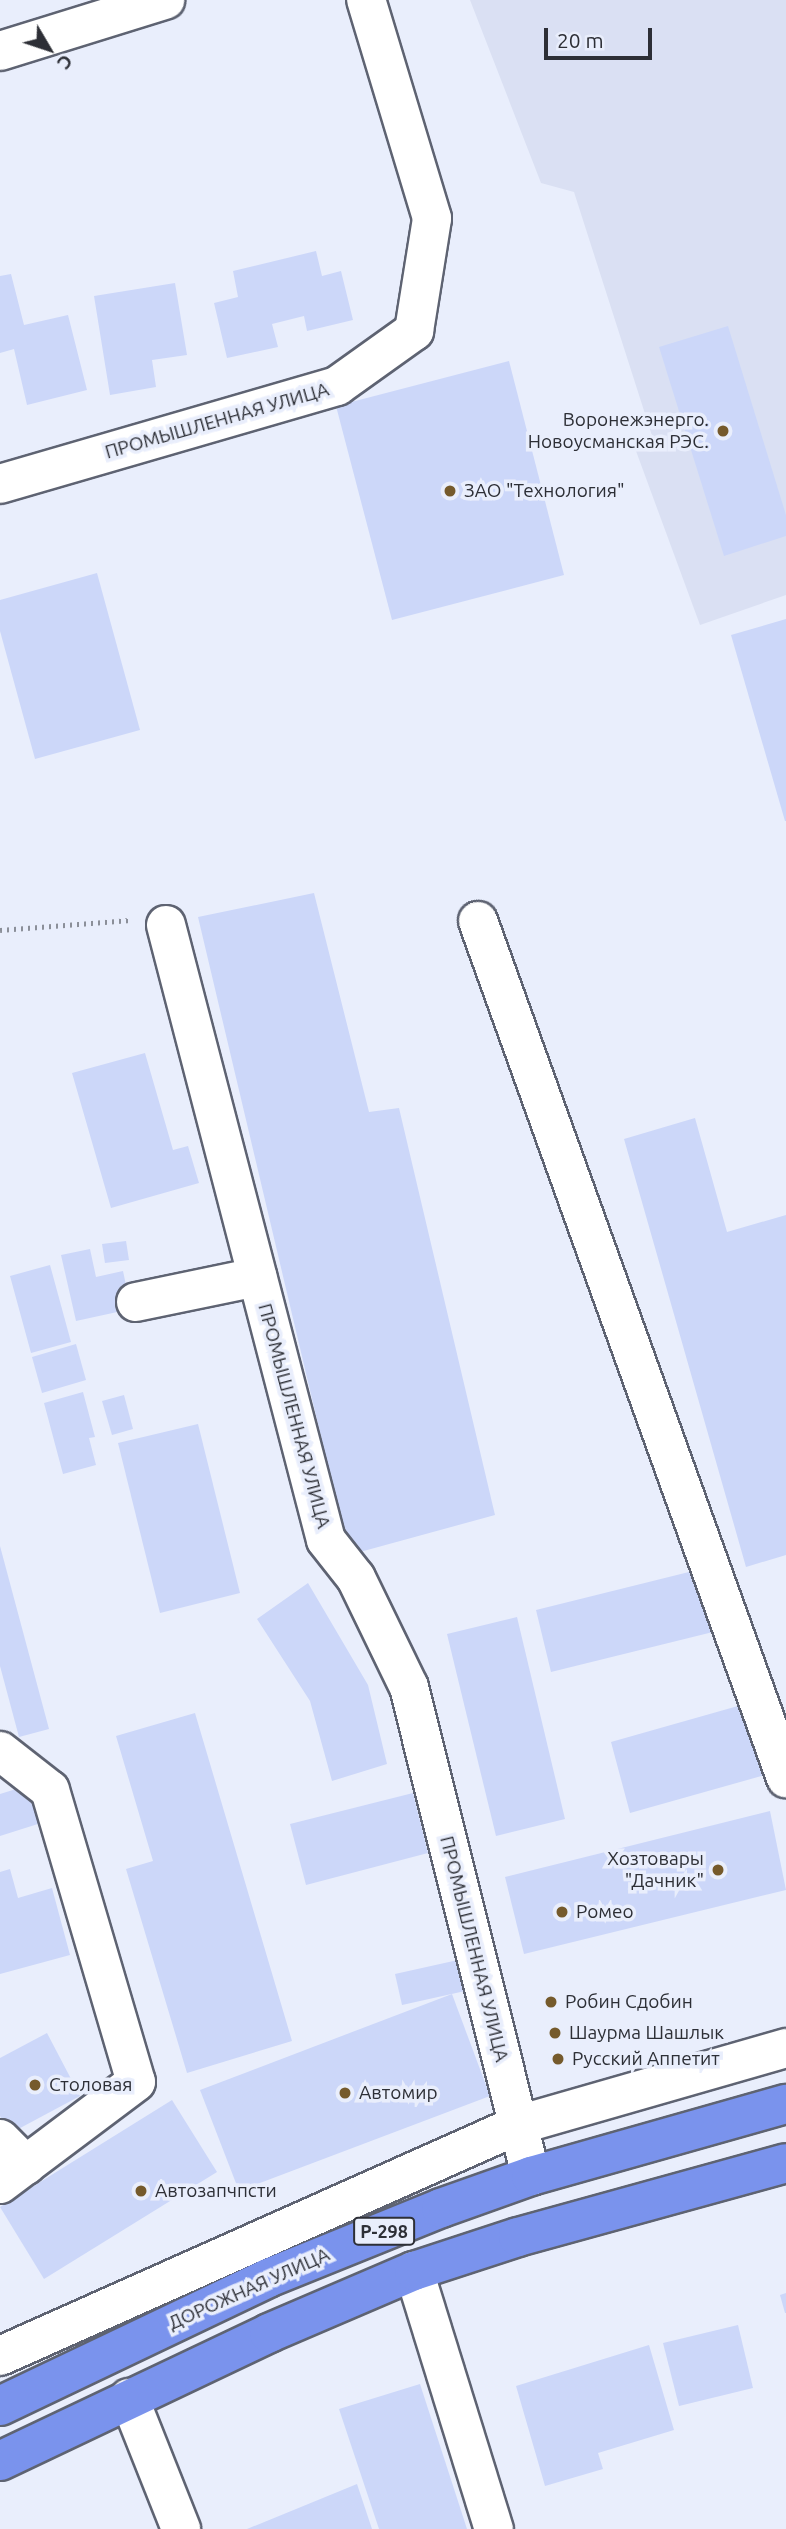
<!DOCTYPE html>
<html>
<head>
<meta charset="utf-8">
<style>
	body { margin:0 }
	#map { position:relative; width:786px; height:2529px; overflow:hidden; background:#e9eefc; font-family:Ubuntu,sans-serif }
	div>[style] { position:absolute }
	.built>* { inset:0; background:#dae0f3 }
	.building>* { inset:0; background:#ccd7f9 }
	.path>* { height:4.5px; margin-top:-2.25px; transform-origin:0; background:repeating-linear-gradient(90deg,#8b8f99 0 2px,transparent 0 7px) }
	.roads { filter:drop-shadow(2px 0 #5e6372) drop-shadow(-2px 0 #5e6372) drop-shadow(0 2px #5e6372) drop-shadow(0 -2px #5e6372) }
	.minor>* { height:38px; margin:-19px; padding:0 19px; transform-origin:19px; border-radius:19px; background:#fff }
	.highway>* { height:38px; margin:-19px; padding:0 19px; transform-origin:19px; border-radius:19px; background:#7a93ed }
	.dots>* { width:19px; height:19px; translate:-50% -50%; box-sizing:border-box; border:4px solid #e9eefc; border-radius:50% }
	span { translate:-50% -50%; white-space:nowrap; text-align:center; line-height:1.15; -webkit-text-stroke:7px #e9eefc; paint-order:stroke }
	.shield-label span { padding:2px 5px; background:#e9eefc; border:2px solid; border-radius:5px; -webkit-text-stroke-width:0 }
	.shield-label { font-size:18px; color:#2d2f36; font-weight:700 }
	.poi-label { font-size:19px; color:#2d2f36 }
	.right { translate:-100% -50%; text-align:right }
	.left { translate:0 -50%; text-align:left }
	.street-label { font-size:19px; color:#2d2f36 }
	.north { position:absolute; left:14px; top:14px; width:70px; height:70px; -webkit-text-stroke:5px #e9eefc; paint-order:stroke; rotate:129deg; font-size:19px; font-weight:700; line-height:28px; text-align:center; color:#2d2f36 }
	.north::after { content:''; display:block; margin:auto; width:24px; height:32px; background:#2d2f36; clip-path:polygon(50% 0,100% 100%,50% 72%,0 100%) }
	.scale { position:absolute; left:544px; top:28px; width:108px; height:32px; box-sizing:border-box; border:4px solid #2d2f36; border-top:0; padding-left:9px; font-size:21px; line-height:24px; white-space:nowrap; color:#2d2f36; -webkit-text-stroke:5px #e9eefc; paint-order:stroke }
</style>
</head>
<body>
<div id="map">
	<div class="built">
		<div style="clip-path:polygon(470px 0,786px 0,786px 595px,700px 625px,636px 451px,655px 445px,574px 192px,541px 183px)"></div>
	</div>
	<div class="building">
		<div style="clip-path:polygon(316px 251px,322px 276px,341px 271px,353px 320px,307px 331px,304px 316px,272px 324px,278px 347px,227px 358px,214px 303px,238px 297px,233px 271px)"></div>
		<div style="clip-path:polygon(11px 274px,24px 325px,68px 315px,87px 390px,27px 405px,14px 349px,0 353px,0 276px)"></div>
		<div style="clip-path:polygon(175px 283px,187px 355px,152px 360px,156px 387px,110px 395px,94px 296px)"></div>
		<div style="clip-path:polygon(728px 326px,786px 515px,786px 536px,724px 556px,659px 347px)"></div>
		<div style="clip-path:polygon(509px 361px,564px 575px,392px 620px,336px 406px)"></div>
		<div style="clip-path:polygon(97px 573px,140px 730px,35px 759px,0 631px,0 600px)"></div>
		<div style="clip-path:polygon(786px 619px,786px 821px,785px 821px,731px 635px)"></div>
		<div style="clip-path:polygon(314px 893px,369px 1112px,399px 1108px,495px 1515px,349px 1555px,198px 917px)"></div>
		<div style="clip-path:polygon(145px 1053px,173px 1150px,188px 1146px,199px 1183px,111px 1208px,72px 1073px)"></div>
		<div style="clip-path:polygon(695px 1118px,727px 1232px,786px 1215px,786px 1555px,746px 1567px,624px 1139px)"></div>
		<div style="clip-path:polygon(126px 1241px,129px 1260px,105px 1263px,102px 1244px)"></div>
		<div style="clip-path:polygon(90px 1249px,96px 1277px,123px 1271px,131px 1309px,76px 1321px,61px 1255px)"></div>
		<div style="clip-path:polygon(50px 1265px,71px 1342px,31px 1353px,10px 1276px)"></div>
		<div style="clip-path:polygon(76px 1344px,86px 1380px,42px 1393px,32px 1357px)"></div>
		<div style="clip-path:polygon(83px 1392px,95px 1437px,89px 1438px,96px 1465px,63px 1474px,44px 1403px)"></div>
		<div style="clip-path:polygon(124px 1395px,133px 1429px,112px 1435px,102px 1401px)"></div>
		<div style="clip-path:polygon(198px 1424px,240px 1593px,160px 1613px,118px 1443px)"></div>
		<div style="clip-path:polygon(0 1546px,49px 1729px,19px 1737px,0 1666px)"></div>
		<div style="clip-path:polygon(701px 1569px,717px 1631px,551px 1672px,536px 1610px)"></div>
		<div style="clip-path:polygon(308px 1583px,368px 1685px,387px 1764px,332px 1781px,310px 1701px,257px 1619px)"></div>
		<div style="clip-path:polygon(517px 1617px,565px 1819px,496px 1836px,447px 1634px)"></div>
		<div style="clip-path:polygon(745px 1704px,765px 1775px,630px 1813px,611px 1742px)"></div>
		<div style="clip-path:polygon(195px 1713px,292px 2041px,187px 2073px,126px 1869px,153px 1861px,116px 1736px)"></div>
		<div style="clip-path:polygon(29px 1785px,41px 1823px,0 1836px,0 1794px)"></div>
		<div style="clip-path:polygon(413px 1793px,428px 1853px,306px 1885px,290px 1824px)"></div>
		<div style="clip-path:polygon(770px 1811px,786px 1890px,524px 1954px,505px 1877px)"></div>
		<div style="clip-path:polygon(10px 1869px,18px 1898px,52px 1888px,70px 1955px,0 1974px,0 1872px)"></div>
		<div style="clip-path:polygon(458px 1960px,465px 1991px,402px 2005px,395px 1974px)"></div>
		<div style="clip-path:polygon(452px 1994px,490px 2096px,239px 2191px,200px 2090px)"></div>
		<div style="clip-path:polygon(47px 2033px,80px 2096px,9px 2134px,0 2116px,0 2058px)"></div>
		<div style="clip-path:polygon(172px 2100px,217px 2172px,44px 2279px,0 2207px)"></div>
		<div style="clip-path:polygon(786px 2293px,786px 2313px,785px 2313px,780px 2295px)"></div>
		<div style="clip-path:polygon(738px 2325px,753px 2388px,679px 2406px,663px 2343px)"></div>
		<div style="clip-path:polygon(649px 2345px,674px 2430px,598px 2453px,603px 2469px,545px 2486px,516px 2386px)"></div>
		<div style="clip-path:polygon(420px 2384px,467px 2529px,379px 2529px,339px 2409px)"></div>
		<div style="clip-path:polygon(357px 2484px,372px 2529px,247px 2529px)"></div>
	</div>
	<div class="path">
		<div style="left:0;top:930px;width:131px;rotate:-4.4deg"></div>
	</div>
	<div class="roads">
		<div class="minor">
			<div style="left:0;top:51px;width:173px;rotate:-17.2deg"></div>
			<div style="left:0;top:484px;width:351px;rotate:-16.2deg"></div>
			<div style="left:337px;top:386px;width:95px;rotate:-35.5deg"></div>
			<div style="left:414px;top:331px;width:114px;rotate:-80.9deg"></div>
			<div style="left:432px;top:218px;width:228px;rotate:-106.8deg"></div>
			<div style="left:478px;top:921px;width:911px;rotate:70.23deg"></div>
			<div style="left:166px;top:925px;width:635px;rotate:75.42deg"></div>
			<div style="left:326px;top:1540px;width:48px;rotate:51.7deg"></div>
			<div style="left:356px;top:1578px;width:121px;rotate:64.1deg"></div>
			<div style="left:409px;top:1687px;width:504px;rotate:75.99deg"></div>
			<div style="left:136px;top:1302px;width:124px;rotate:-11.7deg"></div>
			<div style="left:0;top:1751px;width:63px;rotate:38deg"></div>
			<div style="left:50px;top:1790px;width:304px;rotate:73.6deg"></div>
			<div style="left:136px;top:2082px;width:170px;rotate:143.1deg"></div>
			<div style="left:0;top:2139px;width:37px;rotate:45deg"></div>
			<div style="left:414px;top:2271px;width:270px;rotate:72.8deg"></div>
			<div style="left:0;top:2356px;width:567px;rotate:-24.03deg"></div>
			<div style="left:518px;top:2125px;width:279px;rotate:-16deg"></div>
			<div style="left:129px;top:2398px;width:141px;rotate:68.3deg"></div>
		</div>
		<div class="highway">
			<div style="left:0;top:2406px;width:297px;rotate:-25.5deg"></div>
			<div style="left:268px;top:2278px;width:187px;rotate:-22deg"></div>
			<div style="left:441px;top:2208px;width:96px;rotate:-19.6deg"></div>
			<div style="left:531px;top:2176px;width:265px;rotate:-15.8deg"></div>
			<div style="left:0;top:2461px;width:298px;rotate:-25.4deg"></div>
			<div style="left:269px;top:2333px;width:158px;rotate:-23.2deg"></div>
			<div style="left:414px;top:2271px;width:109px;rotate:-18.1deg"></div>
			<div style="left:518px;top:2237px;width:278px;rotate:-15.4deg"></div>
		</div>
	</div>
	<div class="dots">
		<div style="left:723px;top:431px;background:#755a2c"></div>
		<div style="left:450px;top:491px;background:#755a2c"></div>
		<div style="left:718px;top:1870px;background:#755a2c"></div>
		<div style="left:562px;top:1912px;background:#755a2c"></div>
		<div style="left:551px;top:2002px;background:#755a2c"></div>
		<div style="left:555px;top:2033px;background:#755a2c"></div>
		<div style="left:558px;top:2059px;background:#755a2c"></div>
		<div style="left:35px;top:2085px;background:#755a2c"></div>
		<div style="left:345px;top:2093px;background:#755a2c"></div>
		<div style="left:141px;top:2191px;background:#755a2c"></div>
	</div>
	<div class="shield-label">
		<span style="left:384px;top:2231px">Р-298</span>
	</div>
	<div class="poi-label">
		<span class="right" style="left:709px;top:431px">Воронежэнерго.<br>Новоусманская РЭС.</span>
		<span class="left" style="left:464px;top:491px">ЗАО "Технология"</span>
		<span class="right" style="left:704px;top:1870px">Хозтовары<br>"Дачник"</span>
		<span class="left" style="left:576px;top:1912px">Ромео</span>
		<span class="left" style="left:565px;top:2002px">Робин Сдобин</span>
		<span class="left" style="left:569px;top:2033px">Шаурма Шашлык</span>
		<span class="left" style="left:572px;top:2059px">Русский Аппетит</span>
		<span class="left" style="left:49px;top:2085px">Столовая</span>
		<span class="left" style="left:359px;top:2093px">Автомир</span>
		<span class="left" style="left:155px;top:2191px">Автозапчпсти</span>
	</div>
	<div class="street-label">
		<span style="left:217px;top:421px;rotate:-16deg">ПРОМЫШЛЕННАЯ УЛИЦА</span>
		<span style="left:294px;top:1416px;rotate:75deg">ПРОМЫШЛЕННАЯ УЛИЦА</span>
		<span style="left:474px;top:1949px;rotate:76deg">ПРОМЫШЛЕННАЯ УЛИЦА</span>
		<span style="left:249px;top:2289px;rotate:-24deg">ДОРОЖНАЯ УЛИЦА</span>
	</div>
	<div class="north">С</div>
	<div class="scale">20 m</div>
</div>
</body>
</html>
